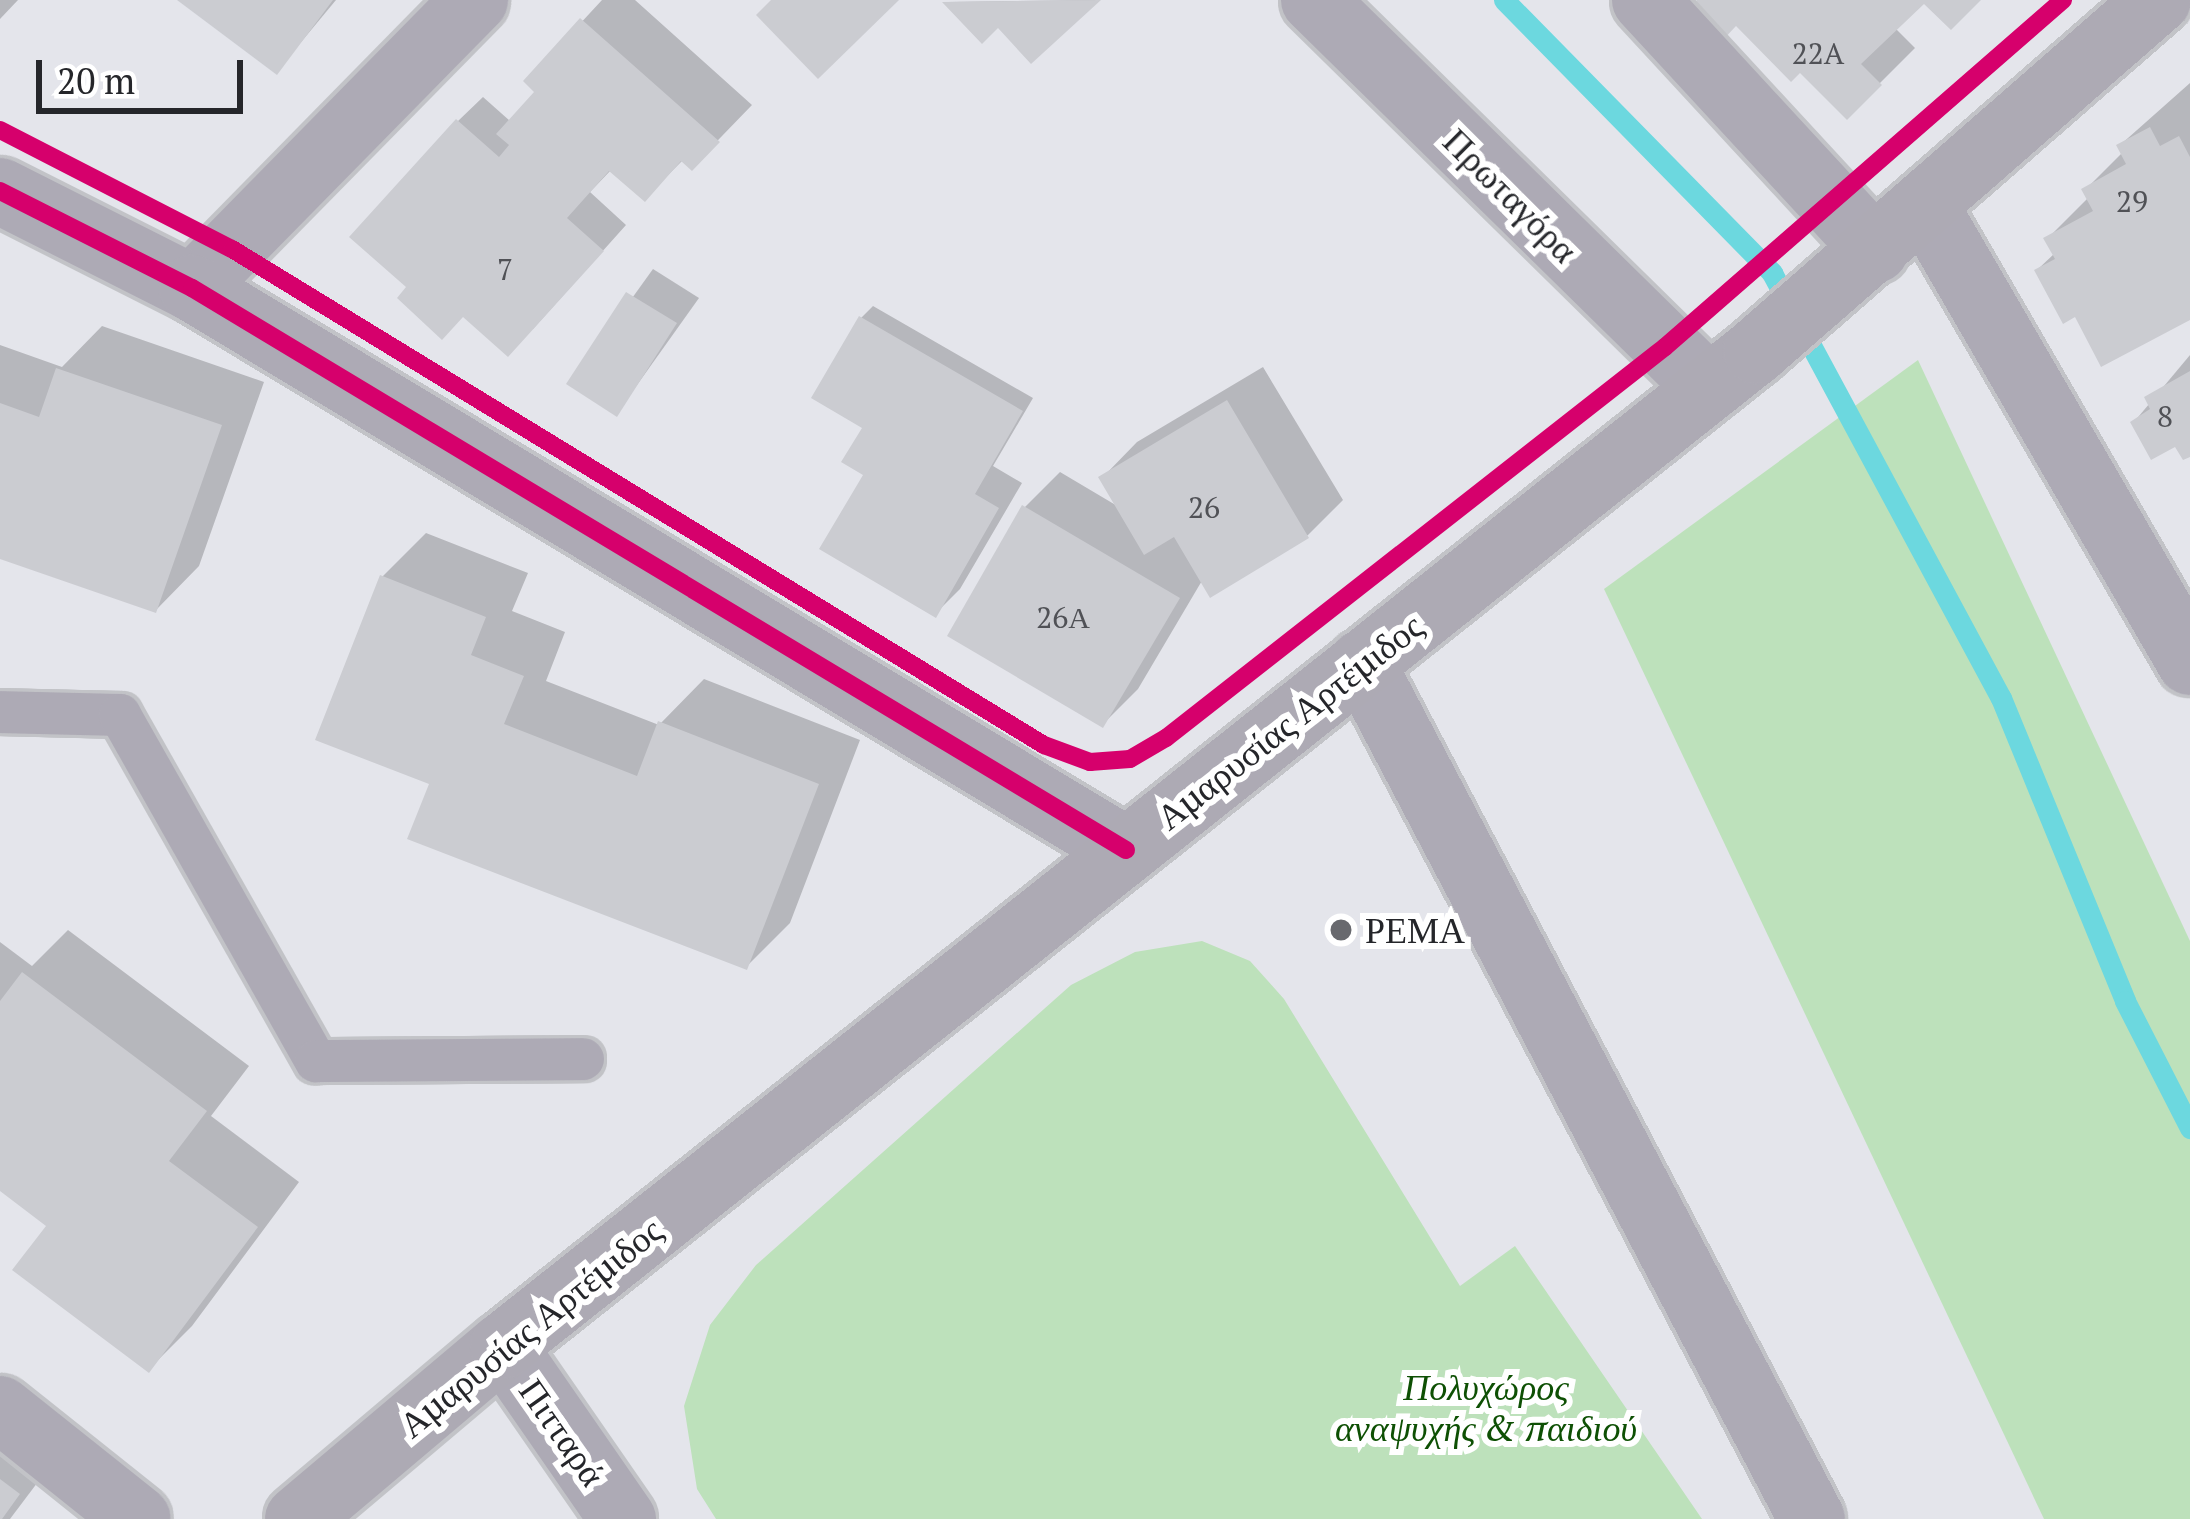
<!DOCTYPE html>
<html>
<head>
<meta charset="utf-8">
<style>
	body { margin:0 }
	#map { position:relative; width:2190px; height:1519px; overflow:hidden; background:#e4e5eb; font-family:"PT Serif",serif }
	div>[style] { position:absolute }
	.green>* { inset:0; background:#bde1bb }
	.shadow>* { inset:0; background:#0003 }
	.stream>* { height:21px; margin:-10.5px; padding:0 10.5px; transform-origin:10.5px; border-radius:10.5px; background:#6cd8df }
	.building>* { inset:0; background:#cbccd1 }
	.roads { filter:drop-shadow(3px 0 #c2c3c7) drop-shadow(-3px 0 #c2c3c7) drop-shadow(0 3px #c2c3c7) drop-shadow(0 -3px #c2c3c7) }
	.service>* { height:42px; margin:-21px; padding:0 21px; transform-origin:21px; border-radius:21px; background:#adaab5 }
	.minor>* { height:66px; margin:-33px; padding:0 33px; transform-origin:33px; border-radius:33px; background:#adaab5 }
	.tertiary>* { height:66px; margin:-33px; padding:0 33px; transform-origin:33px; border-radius:33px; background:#adaab5 }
	.secondary>* { height:66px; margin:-33px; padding:0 33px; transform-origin:33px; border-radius:33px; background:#adaab4 }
	.cycleway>* { height:18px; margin:-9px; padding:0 9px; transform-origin:9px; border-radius:9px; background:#d6006c }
	.dots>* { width:33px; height:33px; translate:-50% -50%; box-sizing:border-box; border:6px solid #fff; border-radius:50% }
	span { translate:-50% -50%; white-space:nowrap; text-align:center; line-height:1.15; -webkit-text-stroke:12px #fff; paint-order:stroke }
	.number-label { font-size:30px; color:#505156 }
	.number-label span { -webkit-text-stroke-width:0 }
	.street-label { font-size:36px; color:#25262a }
	.poi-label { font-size:36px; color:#25262a }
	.left { translate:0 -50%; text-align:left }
	.park-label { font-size:36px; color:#0e5004; font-style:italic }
	.scale { position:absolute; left:36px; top:60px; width:207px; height:54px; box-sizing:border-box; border:6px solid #25262a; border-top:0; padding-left:15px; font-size:36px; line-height:42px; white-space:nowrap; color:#25262a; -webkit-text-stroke:9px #fff; paint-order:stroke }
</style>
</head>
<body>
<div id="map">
	<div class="green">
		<div style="clip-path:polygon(1918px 360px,2190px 941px,2190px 1519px,2044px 1519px,1604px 589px)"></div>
		<div style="clip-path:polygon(1202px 941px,1250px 961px,1284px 999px,1460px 1286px,1515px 1246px,1702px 1519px,716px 1519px,697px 1489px,684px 1406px,710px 1325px,756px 1265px,1071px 985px,1135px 952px)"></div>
	</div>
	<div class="shadow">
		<div style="clip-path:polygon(0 0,18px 0,0 19px)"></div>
		<div style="clip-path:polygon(182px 0,336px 0,277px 71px)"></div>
		<div style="clip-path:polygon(602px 0,635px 0,752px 105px,692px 167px,684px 159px,645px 198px,612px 169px,590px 192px,626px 225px,533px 329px,464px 314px,410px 287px,458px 121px,483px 97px,511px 122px,538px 92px,527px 81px)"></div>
		<div style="clip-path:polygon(1096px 0,1031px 60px,998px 24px,947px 2px)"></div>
		<div style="clip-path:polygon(1701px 0,1923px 0,1895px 28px,1915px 48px,1847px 116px,1801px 69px)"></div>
		<div style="clip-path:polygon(2190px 83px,2190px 316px,2076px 313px,2037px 270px,2055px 253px,2047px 239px,2089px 197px,2085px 190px,2123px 152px,2119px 146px)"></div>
		<div style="clip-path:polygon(653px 269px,699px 298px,617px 413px,571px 383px)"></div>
		<div style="clip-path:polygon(873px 306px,1033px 398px,993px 466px,1022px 483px,960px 589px,935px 614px,867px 474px,861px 318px)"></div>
		<div style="clip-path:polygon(102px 326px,264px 382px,199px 566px,156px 610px,0 556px,0 345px,62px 367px)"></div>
		<div style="clip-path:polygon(2190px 355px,2190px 453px,2134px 422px)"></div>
		<div style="clip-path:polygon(1263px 367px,1343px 500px,1308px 535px,1211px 594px,1203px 579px,1138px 689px,1103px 724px,1025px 507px,1060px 472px,1119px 507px,1102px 478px,1137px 442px)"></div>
		<div style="clip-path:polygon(426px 533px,528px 573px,512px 611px,565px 632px,546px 681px,659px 725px,704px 679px,860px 740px,790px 923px,746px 967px,433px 783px,382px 577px)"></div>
		<div style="clip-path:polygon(68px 930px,249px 1066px,211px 1116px,299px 1182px,192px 1326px,149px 1369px,50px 1225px,0 1187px,0 942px,32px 966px)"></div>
		<div style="clip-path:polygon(0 1404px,62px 1450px,10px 1519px,0 1519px)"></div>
	</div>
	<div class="stream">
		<div style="left:1504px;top:0;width:383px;rotate:45.5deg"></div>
		<div style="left:1772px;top:273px;width:483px;rotate:61.7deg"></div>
		<div style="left:2001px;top:698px;width:327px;rotate:67.7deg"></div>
		<div style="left:2125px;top:1001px;width:143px;rotate:62.9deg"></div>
	</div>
	<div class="building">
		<div style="clip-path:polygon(177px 0,333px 0,277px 75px)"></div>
		<div style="clip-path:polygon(771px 0,899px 0,818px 79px,756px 15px)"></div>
		<div style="clip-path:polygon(1101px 0,1031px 64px,998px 28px,982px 44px,942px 2px)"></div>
		<div style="clip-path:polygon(1697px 0,1981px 0,1951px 30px,1924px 4px,1861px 64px,1882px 85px,1847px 120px,1800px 73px,1791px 82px,1736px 26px,1721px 42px,1688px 9px)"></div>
		<div style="clip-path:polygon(580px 18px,720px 142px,692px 171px,681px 161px,645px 202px,609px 171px,567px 218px,604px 251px,508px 357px,463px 317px,442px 340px,397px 298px,406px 287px,349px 237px,456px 119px,499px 157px,509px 145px,496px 134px,534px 92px,523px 81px)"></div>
		<div style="clip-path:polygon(2150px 127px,2160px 146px,2179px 136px,2190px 157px,2190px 320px,2101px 367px,2075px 317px,2063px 324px,2034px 270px,2055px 259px,2043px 238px,2093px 211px,2081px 189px,2126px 164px,2116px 145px)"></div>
		<div style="clip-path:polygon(626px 292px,677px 323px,617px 417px,566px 384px)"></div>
		<div style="clip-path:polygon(859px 316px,1023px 411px,975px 494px,999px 508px,936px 618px,819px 549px,863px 475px,841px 462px,862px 428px,811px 398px)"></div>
		<div style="clip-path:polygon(56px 368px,222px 425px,156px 613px,0 559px,0 403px,39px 417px)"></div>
		<div style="clip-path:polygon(2190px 371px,2190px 457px,2183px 460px,2175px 447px,2151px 460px,2130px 422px,2150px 409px,2144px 397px)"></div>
		<div style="clip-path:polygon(1227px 400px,1309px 538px,1210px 598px,1174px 537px,1144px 555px,1098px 477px)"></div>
		<div style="clip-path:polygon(1022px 505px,1180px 598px,1103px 728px,947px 636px)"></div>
		<div style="clip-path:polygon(380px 575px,486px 617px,471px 655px,524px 676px,504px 724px,637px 776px,658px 721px,819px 784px,747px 970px,407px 839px,429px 784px,315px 740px)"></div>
		<div style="clip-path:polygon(22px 972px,207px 1111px,169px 1161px,258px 1227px,149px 1373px,12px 1270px,46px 1226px,0 1191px,0 1001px)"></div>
		<div style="clip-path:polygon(0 1479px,20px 1494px,2px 1519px,0 1519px)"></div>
	</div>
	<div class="roads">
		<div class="service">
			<div style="left:0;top:712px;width:120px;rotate:1.4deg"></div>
			<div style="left:120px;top:715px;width:398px;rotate:60.5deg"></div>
			<div style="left:316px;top:1061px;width:267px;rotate:-0.4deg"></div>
		</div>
		<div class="minor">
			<div style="left:1314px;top:0;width:554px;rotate:44.49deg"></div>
			<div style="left:1645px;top:0;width:340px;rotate:47.3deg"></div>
			<div style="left:1926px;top:207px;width:526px;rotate:59.88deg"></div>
			<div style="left:192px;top:288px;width:404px;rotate:-45.5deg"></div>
			<div style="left:1362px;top:663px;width:967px;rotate:62.27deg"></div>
			<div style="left:0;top:1409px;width:176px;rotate:38.6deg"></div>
		</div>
		<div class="tertiary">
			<div style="left:0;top:191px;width:215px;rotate:26.8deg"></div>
			<div style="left:192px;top:288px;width:1090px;rotate:31.04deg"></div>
			<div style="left:503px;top:1346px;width:211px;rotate:55.3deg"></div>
		</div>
		<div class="secondary">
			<div style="left:298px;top:1519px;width:268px;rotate:-40.2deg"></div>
			<div style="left:503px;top:1346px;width:1600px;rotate:-38.45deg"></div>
			<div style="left:1756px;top:351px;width:534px;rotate:-41.13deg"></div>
		</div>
	</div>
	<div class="cycleway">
		<div style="left:0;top:130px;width:261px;rotate:27.2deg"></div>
		<div style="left:232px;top:249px;width:952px;rotate:31.42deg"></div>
		<div style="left:1044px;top:745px;width:49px;rotate:20.3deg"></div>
		<div style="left:1090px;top:762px;width:40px;rotate:-4.3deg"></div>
		<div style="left:1130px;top:759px;width:42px;rotate:-30.3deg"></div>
		<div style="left:1166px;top:738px;width:634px;rotate:-38.08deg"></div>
		<div style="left:1665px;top:347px;width:528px;rotate:-41.08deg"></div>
		<div style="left:0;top:191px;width:215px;rotate:26.8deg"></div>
		<div style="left:192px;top:288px;width:1090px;rotate:31.04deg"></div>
	</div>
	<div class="dots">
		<div style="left:1341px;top:930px;background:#68696e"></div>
	</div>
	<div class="number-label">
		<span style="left:1818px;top:53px">22A</span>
		<span style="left:2132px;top:201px">29</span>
		<span style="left:505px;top:269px">7</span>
		<span style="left:2165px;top:416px">8</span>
		<span style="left:1204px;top:507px">26</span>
		<span style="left:1063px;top:617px">26Α</span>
	</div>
	<div class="street-label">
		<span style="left:1511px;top:195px;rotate:45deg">Πρωταγόρα</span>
		<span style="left:1289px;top:721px;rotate:-38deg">Αμαρυσίας Αρτέμιδος</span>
		<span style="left:530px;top:1327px;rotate:-39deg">Αμαρυσίας Αρτέμιδος</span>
		<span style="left:563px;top:1432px;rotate:55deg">Πιτταρά</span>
	</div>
	<div class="poi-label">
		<span class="left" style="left:1365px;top:930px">ΡΕΜΑ</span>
	</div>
	<div class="park-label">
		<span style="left:1486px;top:1407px">Πολυχώρος<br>αναψυχής &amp; παιδιού</span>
	</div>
	<div class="scale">20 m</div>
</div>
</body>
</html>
